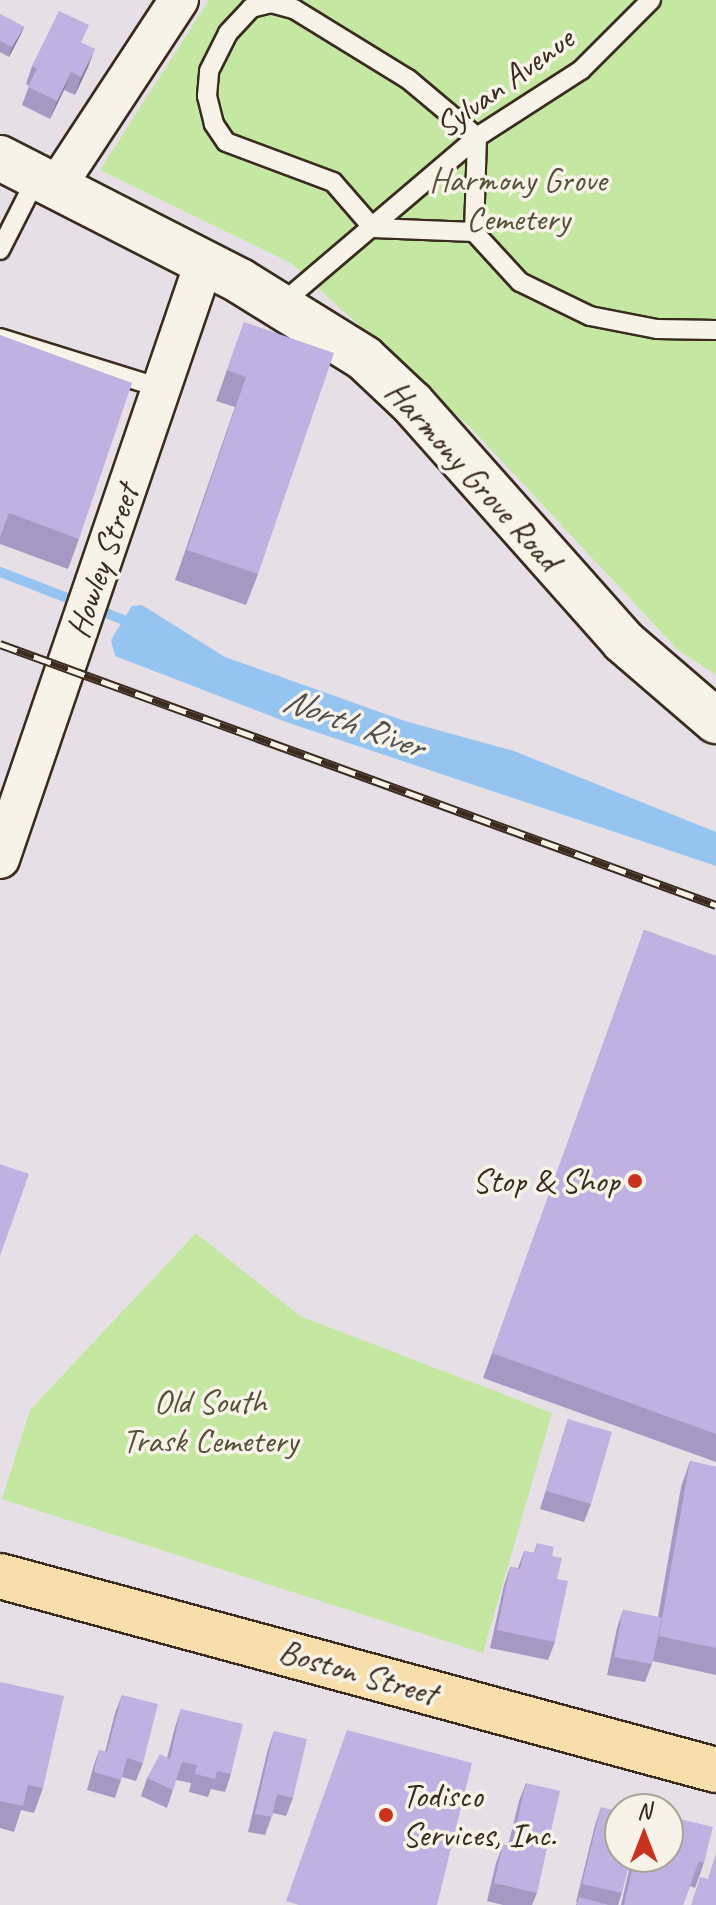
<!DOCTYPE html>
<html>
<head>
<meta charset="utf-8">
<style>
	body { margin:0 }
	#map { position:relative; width:716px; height:1905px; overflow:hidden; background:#e7dfe6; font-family:Caveat,sans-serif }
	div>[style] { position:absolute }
	.green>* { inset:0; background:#c4e8a1 }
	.water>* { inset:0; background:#96c4f0 }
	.stream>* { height:10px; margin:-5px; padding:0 5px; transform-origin:5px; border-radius:5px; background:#96c4f0 }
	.roads { filter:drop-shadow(2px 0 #3b2a1e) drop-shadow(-2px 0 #3b2a1e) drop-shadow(0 2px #3b2a1e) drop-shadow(0 -2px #3b2a1e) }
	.lane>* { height:18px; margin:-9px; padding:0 9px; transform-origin:9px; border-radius:9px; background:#f7f3e8 }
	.street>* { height:38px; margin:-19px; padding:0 19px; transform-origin:19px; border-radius:19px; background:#f7f3e8 }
	.secondary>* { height:44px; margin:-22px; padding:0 22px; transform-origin:22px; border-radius:22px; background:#f7f3e8 }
	.primary>* { height:44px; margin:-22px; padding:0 22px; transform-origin:22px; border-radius:22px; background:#f8deab }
	.rail>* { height:9px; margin-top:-4.5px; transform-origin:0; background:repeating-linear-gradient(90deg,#f7f3e8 0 18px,#3b2a1e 0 36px); box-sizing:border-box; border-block:2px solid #3b2a1e }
	.wall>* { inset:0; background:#a698c2 }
	.shaded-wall>* { inset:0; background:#877c9e }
	.building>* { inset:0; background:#c1b1e2 }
	.dots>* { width:22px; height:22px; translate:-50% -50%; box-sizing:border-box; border:4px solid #f7f3e8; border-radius:50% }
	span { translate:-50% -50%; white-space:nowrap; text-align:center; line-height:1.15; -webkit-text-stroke:7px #f7f3e8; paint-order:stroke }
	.street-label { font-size:34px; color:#3b2a1e }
	.park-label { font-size:34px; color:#565038 }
	.poi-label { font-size:34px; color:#3b2a1e }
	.right { translate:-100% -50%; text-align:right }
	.left { translate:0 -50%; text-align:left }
	.water-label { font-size:36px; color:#525052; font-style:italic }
	.north { position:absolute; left:604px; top:1793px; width:80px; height:80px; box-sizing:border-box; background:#f7f3e8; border:2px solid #aca397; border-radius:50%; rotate:0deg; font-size:22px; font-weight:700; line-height:32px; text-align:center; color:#3b2a1e }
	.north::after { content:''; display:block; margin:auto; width:28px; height:36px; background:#c8321e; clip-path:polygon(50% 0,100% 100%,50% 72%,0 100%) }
</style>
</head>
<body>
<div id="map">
	<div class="green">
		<div style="clip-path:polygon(209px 0,716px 0,716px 675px,678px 650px,471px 428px,291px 263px,100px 170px)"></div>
		<div style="clip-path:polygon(196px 1233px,300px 1316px,552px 1413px,483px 1653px,2px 1499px,30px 1410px)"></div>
	</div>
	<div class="water">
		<div style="clip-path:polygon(142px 605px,225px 657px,405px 721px,514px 751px,716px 832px,716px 866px,289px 723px,115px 656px,111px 640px,132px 606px)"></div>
	</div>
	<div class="stream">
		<div style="left:0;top:572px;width:133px;rotate:21.2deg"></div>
	</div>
	<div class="roads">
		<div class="lane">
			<div style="left:474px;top:232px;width:101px;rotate:-177.7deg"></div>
			<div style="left:373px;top:228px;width:61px;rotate:-131deg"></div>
			<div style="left:333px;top:182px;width:114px;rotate:-159.5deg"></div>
			<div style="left:226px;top:142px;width:22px;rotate:-124deg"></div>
			<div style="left:214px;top:124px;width:29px;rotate:-104deg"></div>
			<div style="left:207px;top:96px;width:25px;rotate:-85deg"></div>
			<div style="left:209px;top:71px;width:42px;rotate:-63.4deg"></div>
			<div style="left:228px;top:33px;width:34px;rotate:-47deg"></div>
			<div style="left:251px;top:8px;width:21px;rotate:-14deg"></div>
			<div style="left:271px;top:3px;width:24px;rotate:15deg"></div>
			<div style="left:294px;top:9px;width:134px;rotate:31.6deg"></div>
			<div style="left:408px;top:79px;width:90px;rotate:40deg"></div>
			<div style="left:477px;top:137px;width:95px;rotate:91.8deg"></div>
			<div style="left:474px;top:232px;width:68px;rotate:47.4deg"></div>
			<div style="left:520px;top:282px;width:78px;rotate:25.9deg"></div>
			<div style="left:590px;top:316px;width:68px;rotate:11deg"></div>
			<div style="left:657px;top:329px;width:59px;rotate:1deg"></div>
			<div style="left:0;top:250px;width:82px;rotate:-63.1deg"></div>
			<div style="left:281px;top:304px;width:257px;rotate:-40.4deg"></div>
			<div style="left:477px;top:137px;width:124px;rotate:-32.8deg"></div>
			<div style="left:581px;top:70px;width:99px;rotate:-45deg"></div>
			<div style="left:0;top:338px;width:169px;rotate:17.3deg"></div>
		</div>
		<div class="street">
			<div style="left:56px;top:187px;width:224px;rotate:-56.7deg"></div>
			<div style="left:0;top:859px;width:630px;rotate:-71.1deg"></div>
		</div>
		<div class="secondary">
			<div style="left:0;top:158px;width:270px;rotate:27.1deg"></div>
			<div style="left:240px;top:281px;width:146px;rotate:31.8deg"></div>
			<div style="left:364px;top:358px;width:66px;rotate:43.2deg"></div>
			<div style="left:412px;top:403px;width:318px;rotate:48.4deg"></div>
			<div style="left:623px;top:641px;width:123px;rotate:40.7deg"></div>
		</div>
		<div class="primary">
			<div style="left:0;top:1576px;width:742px;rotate:15.16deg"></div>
		</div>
	</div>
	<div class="rail">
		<div style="left:0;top:644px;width:762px;rotate:20.03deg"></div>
	</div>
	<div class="wall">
		<div style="clip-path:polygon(0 14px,24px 27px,20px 36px,9px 57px,0 52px)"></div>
		<div style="clip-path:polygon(82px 43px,88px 67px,75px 95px,64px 90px,50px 119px,22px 105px,29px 86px,26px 84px,32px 66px)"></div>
		<div style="clip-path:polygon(244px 322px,258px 574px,246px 605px,175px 580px,235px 407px,216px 401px)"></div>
		<div style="clip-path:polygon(0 335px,79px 539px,68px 569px,0 544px)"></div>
		<div style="clip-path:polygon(644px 930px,716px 956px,716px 1462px,483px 1378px)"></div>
		<div style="clip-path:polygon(568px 1419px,591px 1504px,584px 1522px,540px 1509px)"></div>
		<div style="clip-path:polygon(690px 1461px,716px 1467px,716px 1675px,653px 1661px,645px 1682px,607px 1675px,617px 1628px,623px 1610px,658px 1617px,681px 1487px)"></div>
		<div style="clip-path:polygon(537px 1543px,552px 1556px,557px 1579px,555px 1642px,548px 1660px,490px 1648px,504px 1585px,510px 1567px,518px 1568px,524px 1551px,534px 1553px)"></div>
		<div style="clip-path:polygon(0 1682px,43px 1788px,34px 1813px,21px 1810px,14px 1832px,0 1828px)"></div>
		<div style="clip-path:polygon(122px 1695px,143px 1763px,136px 1781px,122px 1777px,115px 1798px,87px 1790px,93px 1768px,99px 1750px,105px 1752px,115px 1713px)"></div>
		<div style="clip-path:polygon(181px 1709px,231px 1774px,225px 1792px,211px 1789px,208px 1797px,189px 1792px,191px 1783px,176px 1780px,167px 1808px,141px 1796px,147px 1778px,167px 1758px,175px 1727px)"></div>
		<div style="clip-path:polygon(274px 1731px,293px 1798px,286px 1816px,273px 1813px,265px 1835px,248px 1832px,268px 1749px)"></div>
		<div style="clip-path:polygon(526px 1783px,537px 1893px,532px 1905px,503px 1905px,487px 1901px,496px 1863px,503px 1845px,508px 1846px,519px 1801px)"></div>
		<div style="clip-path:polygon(601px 1807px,622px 1893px,618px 1905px,576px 1905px,577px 1902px,576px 1902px,595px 1825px)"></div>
		<div style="clip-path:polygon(668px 1816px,704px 1863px,695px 1888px,690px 1886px,683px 1905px,621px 1905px,632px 1857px,668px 1857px)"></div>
	</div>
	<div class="shaded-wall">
		<div style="clip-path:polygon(24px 27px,20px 36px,9px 57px,12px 47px)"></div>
		<div style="clip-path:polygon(95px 49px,88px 67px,75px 95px,81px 77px)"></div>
		<div style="clip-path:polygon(71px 72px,64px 90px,50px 119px,57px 101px)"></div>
	</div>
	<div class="building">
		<div style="clip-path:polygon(59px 11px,89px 25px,81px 42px,95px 49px,81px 77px,71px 72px,57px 101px,28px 87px,37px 69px,32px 66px)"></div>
		<div style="clip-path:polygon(0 14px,24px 27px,12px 47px,0 41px)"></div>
		<div style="clip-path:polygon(244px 322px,334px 353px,258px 574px,187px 550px,246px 377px,227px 370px)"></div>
		<div style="clip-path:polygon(0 335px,132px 383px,79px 539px,9px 513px,0 537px)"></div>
		<div style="clip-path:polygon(644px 930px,716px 956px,716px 1434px,492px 1353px)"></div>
		<div style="clip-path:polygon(0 1164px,29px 1174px,0 1256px)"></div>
		<div style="clip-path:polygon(568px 1419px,612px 1432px,591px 1504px,546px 1491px)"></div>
		<div style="clip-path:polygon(690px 1461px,716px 1467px,716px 1648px,659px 1636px)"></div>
		<div style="clip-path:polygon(537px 1543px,554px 1547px,552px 1556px,562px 1558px,557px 1579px,568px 1581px,555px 1642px,497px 1630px,510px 1567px,520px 1569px,524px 1551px,535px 1553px)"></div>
		<div style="clip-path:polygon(623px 1610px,662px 1618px,652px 1664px,614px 1657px)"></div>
		<div style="clip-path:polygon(0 1682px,64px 1696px,43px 1788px,28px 1785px,23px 1806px,0 1801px)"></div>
		<div style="clip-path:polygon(122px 1695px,158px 1704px,143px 1763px,127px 1758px,121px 1780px,94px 1772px,99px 1750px,107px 1752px)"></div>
		<div style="clip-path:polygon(181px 1709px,243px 1724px,231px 1774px,217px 1771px,215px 1779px,195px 1774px,197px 1765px,182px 1762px,173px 1790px,147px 1778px,160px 1754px,170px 1759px)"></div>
		<div style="clip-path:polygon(347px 1730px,472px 1763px,437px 1905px,299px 1905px,286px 1901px)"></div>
		<div style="clip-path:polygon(274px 1731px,307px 1739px,293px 1798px,277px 1794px,272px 1817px,255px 1814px)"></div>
		<div style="clip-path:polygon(526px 1783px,560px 1791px,537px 1893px,494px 1883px,503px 1845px,511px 1846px)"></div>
		<div style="clip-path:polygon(601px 1807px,620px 1812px,620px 1857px,631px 1857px,622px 1893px,582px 1884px)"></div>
		<div style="clip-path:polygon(668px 1816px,713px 1827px,704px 1863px,699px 1861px,683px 1905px,624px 1905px,635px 1857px,668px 1857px)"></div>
		<div style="clip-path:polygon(716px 1853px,716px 1905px,691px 1905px,700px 1877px,708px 1879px)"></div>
		<div style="clip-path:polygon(579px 1897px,609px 1905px,577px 1905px)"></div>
	</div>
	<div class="dots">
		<div style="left:635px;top:1181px;background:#c8321e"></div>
		<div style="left:386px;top:1815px;background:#c8321e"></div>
	</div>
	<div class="street-label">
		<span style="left:504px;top:82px;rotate:-36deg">Sylvan Avenue</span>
		<span style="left:473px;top:475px;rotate:48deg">Harmony Grove Road</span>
		<span style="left:102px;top:561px;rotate:-71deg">Howley Street</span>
		<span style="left:358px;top:1672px;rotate:16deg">Boston Street</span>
	</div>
	<div class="park-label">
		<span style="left:518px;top:199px">Harmony Grove<br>Cemetery</span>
		<span style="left:210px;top:1421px">Old South<br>Trask Cemetery</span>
	</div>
	<div class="poi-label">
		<span class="right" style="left:619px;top:1181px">Stop &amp; Shop</span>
		<span class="left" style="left:402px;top:1815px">Todisco<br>Services, Inc.</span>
	</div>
	<div class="water-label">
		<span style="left:353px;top:723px;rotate:20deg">North River</span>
	</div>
	<div class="north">N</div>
</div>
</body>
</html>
